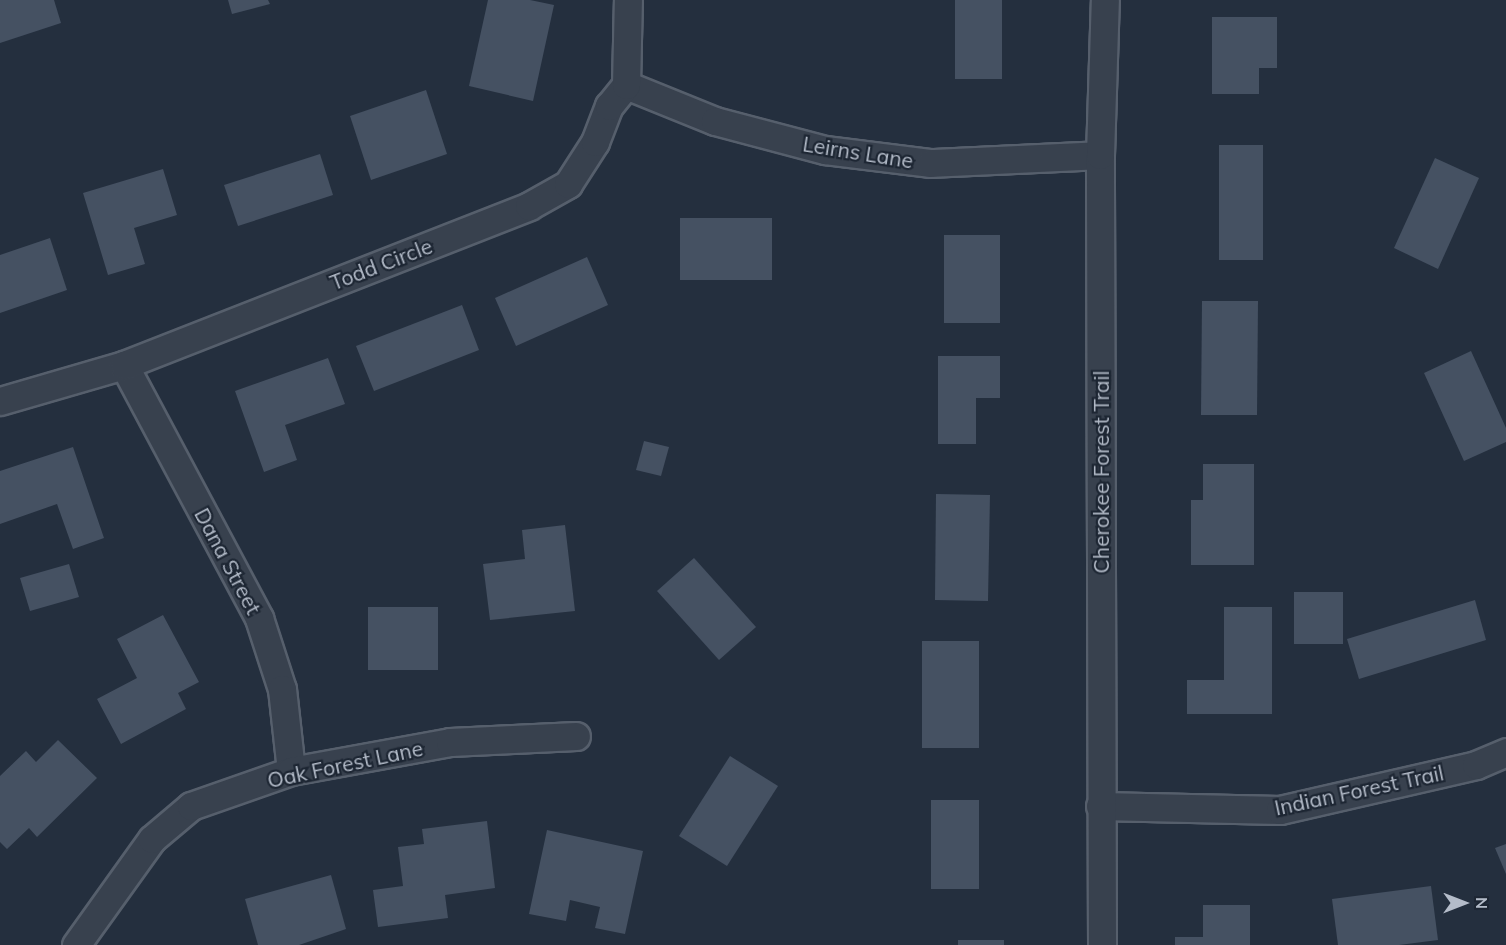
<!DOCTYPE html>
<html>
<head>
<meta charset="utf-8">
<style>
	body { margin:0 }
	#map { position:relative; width:1506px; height:945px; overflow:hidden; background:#242f3e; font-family:Mulish,sans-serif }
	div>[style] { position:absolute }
	.building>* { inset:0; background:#455162 }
	.roads { filter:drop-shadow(2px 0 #565f6c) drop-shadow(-2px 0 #565f6c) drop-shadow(0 2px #565f6c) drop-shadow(0 -2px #565f6c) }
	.street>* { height:27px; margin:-13.5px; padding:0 13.5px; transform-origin:13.5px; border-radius:13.5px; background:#38414e }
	span { translate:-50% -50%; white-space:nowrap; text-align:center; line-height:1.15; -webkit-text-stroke:4.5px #1d2633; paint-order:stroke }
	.street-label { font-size:21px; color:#b4bcc9 }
	.north { position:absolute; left:1434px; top:873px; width:60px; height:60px; -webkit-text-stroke:4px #1d2633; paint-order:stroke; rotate:90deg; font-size:16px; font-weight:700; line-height:24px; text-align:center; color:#b4bcc9 }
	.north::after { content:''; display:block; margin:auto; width:21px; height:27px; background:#b4bcc9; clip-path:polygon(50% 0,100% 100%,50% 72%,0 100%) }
</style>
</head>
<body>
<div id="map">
	<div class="building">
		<div style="clip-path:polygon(0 0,54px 0,61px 23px,0 43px)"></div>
		<div style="clip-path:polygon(228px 0,268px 0,270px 4px,232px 14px)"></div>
		<div style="clip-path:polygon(488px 0,530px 0,554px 5px,533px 101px,469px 86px)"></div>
		<div style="clip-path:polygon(955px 0,1002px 0,1002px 79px,955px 79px)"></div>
		<div style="clip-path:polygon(1212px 17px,1277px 17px,1277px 68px,1259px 68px,1259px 94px,1212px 94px)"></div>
		<div style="clip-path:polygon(426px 90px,447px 154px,371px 180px,350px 116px)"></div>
		<div style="clip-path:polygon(1219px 145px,1263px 145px,1263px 260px,1219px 260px)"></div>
		<div style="clip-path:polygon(320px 154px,333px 195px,238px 226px,224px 185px)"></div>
		<div style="clip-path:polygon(1435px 158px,1479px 178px,1438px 269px,1394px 248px)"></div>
		<div style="clip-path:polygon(163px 169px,177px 215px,134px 228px,145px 264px,108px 275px,83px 193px)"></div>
		<div style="clip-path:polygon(680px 218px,772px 218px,772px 280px,680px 280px)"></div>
		<div style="clip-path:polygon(944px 235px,1000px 235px,1000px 323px,944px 323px)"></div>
		<div style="clip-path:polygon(50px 238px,67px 290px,0 313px,0 255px)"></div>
		<div style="clip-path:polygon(587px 257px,608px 305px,516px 346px,495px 298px)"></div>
		<div style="clip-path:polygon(1202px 301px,1258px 301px,1257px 415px,1201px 415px)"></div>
		<div style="clip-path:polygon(462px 305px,479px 350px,374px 391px,356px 346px)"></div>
		<div style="clip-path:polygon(1471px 351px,1506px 428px,1506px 442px,1464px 461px,1424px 373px)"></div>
		<div style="clip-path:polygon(938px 356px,1000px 356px,1000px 398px,976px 398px,976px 444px,938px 444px)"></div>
		<div style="clip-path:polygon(328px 358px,345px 404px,285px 425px,297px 460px,264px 472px,235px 391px)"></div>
		<div style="clip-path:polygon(644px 441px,669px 447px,661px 476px,636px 470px)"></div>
		<div style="clip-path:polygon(73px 447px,104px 538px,73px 549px,57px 504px,0 524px,0 471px)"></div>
		<div style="clip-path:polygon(1203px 464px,1254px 464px,1254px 565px,1191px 565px,1191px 500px,1203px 500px)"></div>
		<div style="clip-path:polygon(936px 494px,990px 495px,988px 601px,935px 600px)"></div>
		<div style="clip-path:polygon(565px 525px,575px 611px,490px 620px,483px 564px,525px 559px,522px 530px)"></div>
		<div style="clip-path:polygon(694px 558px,756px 627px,719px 660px,657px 591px)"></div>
		<div style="clip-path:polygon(69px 564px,79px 597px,30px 611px,20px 578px)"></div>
		<div style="clip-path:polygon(1294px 592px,1343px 592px,1343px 644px,1294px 644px)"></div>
		<div style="clip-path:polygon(1475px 600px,1486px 640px,1359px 679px,1347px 639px)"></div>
		<div style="clip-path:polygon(368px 607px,438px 607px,438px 670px,368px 670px)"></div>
		<div style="clip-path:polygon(1224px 607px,1272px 607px,1272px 714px,1187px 714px,1187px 680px,1224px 680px)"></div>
		<div style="clip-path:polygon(163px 615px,199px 682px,178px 693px,186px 709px,121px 744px,97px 699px,137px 678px,117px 639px)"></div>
		<div style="clip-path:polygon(922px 641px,979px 641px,979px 748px,922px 748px)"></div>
		<div style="clip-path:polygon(58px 740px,97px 778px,37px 837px,29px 828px,7px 849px,0 842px,0 776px,26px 751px,36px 762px)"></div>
		<div style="clip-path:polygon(730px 756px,778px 786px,727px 866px,679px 836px)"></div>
		<div style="clip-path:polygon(931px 800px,979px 800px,979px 889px,931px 889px)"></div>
		<div style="clip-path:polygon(487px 821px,495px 888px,445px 895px,448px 918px,378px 927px,373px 890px,403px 886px,398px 847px,424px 844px,422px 829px)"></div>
		<div style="clip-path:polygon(547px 830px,643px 851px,625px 934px,595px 928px,600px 907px,570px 900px,566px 921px,529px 914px)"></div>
		<div style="clip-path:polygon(1506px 844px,1506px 874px,1495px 848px)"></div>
		<div style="clip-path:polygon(331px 875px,346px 929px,299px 945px,258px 945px,245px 899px)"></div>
		<div style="clip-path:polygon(1431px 886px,1438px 940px,1399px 945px,1338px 945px,1332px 899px)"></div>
		<div style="clip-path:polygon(1203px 905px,1250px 905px,1250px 945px,1175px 945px,1175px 937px,1203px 937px)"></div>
		<div style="clip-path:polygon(958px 940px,1004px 940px,1004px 945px,958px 945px)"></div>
	</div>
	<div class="roads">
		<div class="street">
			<div style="left:626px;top:85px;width:96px;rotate:22deg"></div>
			<div style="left:715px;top:121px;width:114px;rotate:14.8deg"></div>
			<div style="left:825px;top:150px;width:107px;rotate:7deg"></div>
			<div style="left:931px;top:163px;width:169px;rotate:-2.7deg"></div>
			<div style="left:124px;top:365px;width:287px;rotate:61.9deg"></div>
			<div style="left:259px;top:618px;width:75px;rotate:72.1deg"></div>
			<div style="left:282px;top:689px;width:82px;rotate:83.7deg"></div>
			<div style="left:0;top:401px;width:129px;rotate:-16.2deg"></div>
			<div style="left:124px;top:365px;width:435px;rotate:-21.4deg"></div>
			<div style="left:529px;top:206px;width:45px;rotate:-29.4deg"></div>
			<div style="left:568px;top:184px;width:50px;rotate:-57.3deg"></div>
			<div style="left:595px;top:142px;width:39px;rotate:-69deg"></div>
			<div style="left:609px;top:106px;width:27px;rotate:-51deg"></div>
			<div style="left:626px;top:85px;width:85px;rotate:-88.7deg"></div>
			<div style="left:1100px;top:806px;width:180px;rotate:1.3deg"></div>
			<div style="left:1280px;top:810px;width:201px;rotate:-12.9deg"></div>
			<div style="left:1476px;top:765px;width:33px;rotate:-23deg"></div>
			<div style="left:76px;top:945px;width:130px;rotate:-54.4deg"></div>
			<div style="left:152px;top:839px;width:51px;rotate:-40.2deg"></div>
			<div style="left:191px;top:806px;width:106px;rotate:-19.3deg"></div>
			<div style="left:291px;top:771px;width:162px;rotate:-10.3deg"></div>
			<div style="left:450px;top:742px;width:126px;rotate:-2.7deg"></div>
			<div style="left:1102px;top:945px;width:790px;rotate:-90.15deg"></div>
			<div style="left:1100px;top:155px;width:155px;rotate:-88.2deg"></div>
		</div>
	</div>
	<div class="street-label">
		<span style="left:858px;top:152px;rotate:9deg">Leirns Lane</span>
		<span style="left:381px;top:264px;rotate:-21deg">Todd Circle</span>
		<span style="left:1101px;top:472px;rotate:-90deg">Cherokee Forest Trail</span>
		<span style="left:228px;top:561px;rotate:62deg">Dana Street</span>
		<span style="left:345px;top:764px;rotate:-12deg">Oak Forest Lane</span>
		<span style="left:1359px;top:790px;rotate:-12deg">Indian Forest Trail</span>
	</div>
	<div class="north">N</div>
</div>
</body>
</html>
